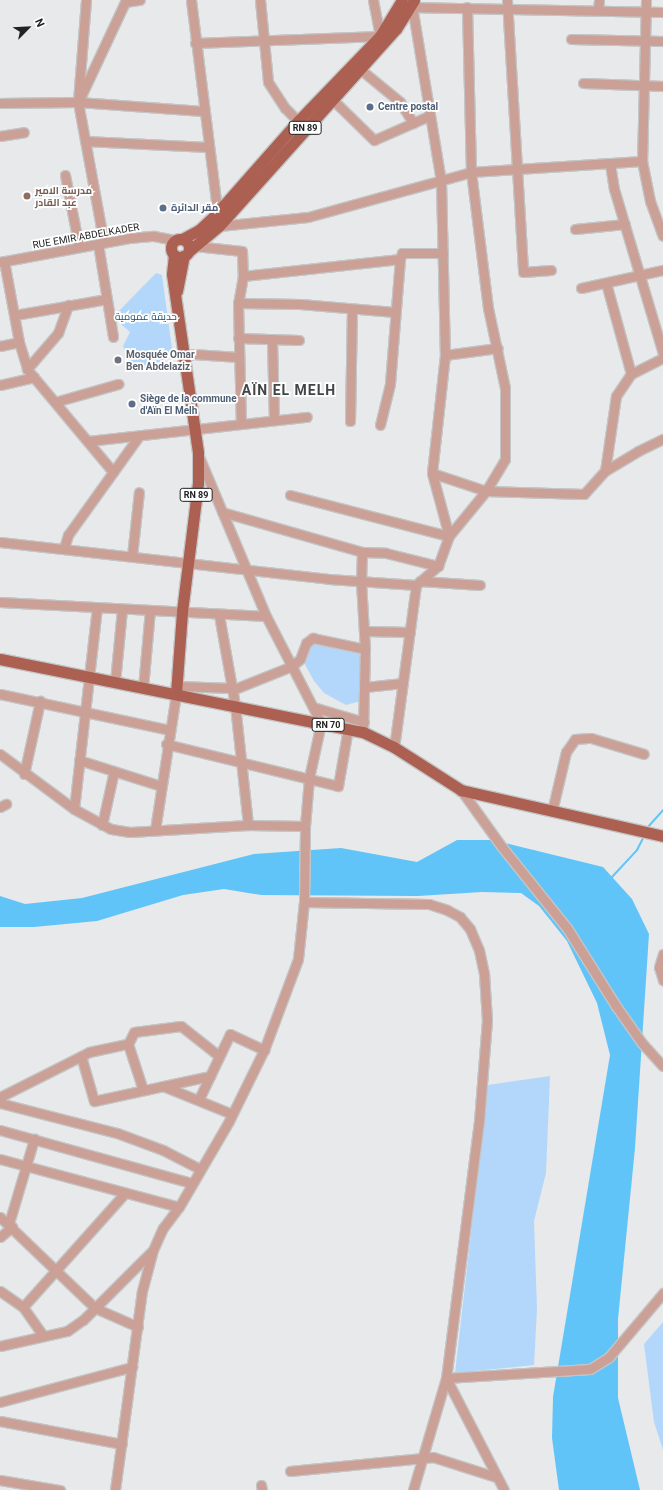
<!DOCTYPE html>
<html>
<head>
<meta charset="utf-8">
<style>
	body { margin:0 }
	#map { position:relative; width:663px; height:1490px; overflow:hidden; background:#e8e9ea; font-family:Roboto,Cairo,sans-serif }
	div>[style] { position:absolute }
	.green>* { inset:0; background:#b3d7fa }
	.water>* { inset:0; background:#60c4f8 }
	.stream>* { height:2px; margin:-1px; padding:0 1px; transform-origin:1px; border-radius:1px; background:#60c4f8 }
	.roads { filter:drop-shadow(1px 0 #c4c5c6) drop-shadow(-1px 0 #c4c5c6) drop-shadow(0 1px #c4c5c6) drop-shadow(0 -1px #c4c5c6) }
	.minor>* { height:9px; margin:-4.5px; padding:0 4.5px; transform-origin:4.5px; border-radius:4.5px; background:#cba096 }
	.major>* { height:11px; margin:-5.5px; padding:0 5.5px; transform-origin:5.5px; border-radius:5.5px; background:#ab6051 }
	.major>.ring { margin:-5.5px; padding:0; box-sizing:content-box; background:none; border:11px solid #ab6051; border-radius:50% }
	.dots>* { width:11px; height:11px; translate:-50% -50%; box-sizing:border-box; border:2px solid #fff; border-radius:50% }
	span { translate:-50% -50%; white-space:nowrap; text-align:center; line-height:1.15; -webkit-text-stroke:3.5px #fff; paint-order:stroke }
	.shield-label span { padding:1px 3px; background:#fff; border:1px solid; border-radius:3px; -webkit-text-stroke-width:0 }
	.shield-label { font-size:9px; color:#212222; font-weight:700 }
	.service-label { font-size:10px; color:#4e5e75; font-weight:700 }
	.left { translate:0 -50%; text-align:left }
	.education-label { font-size:10px; color:#785e54; font-weight:700 }
	.street-label { font-size:10px; color:#212222 }
	.park-label { font-size:10px; color:#194c76 }
	.worship-label { font-size:10px; color:#5b616d; font-weight:700 }
	.district-label { font-size:14px; color:#444546; font-weight:700; letter-spacing:1px }
	.north { position:absolute; left:8px; top:8px; width:40px; height:40px; -webkit-text-stroke:3px #fff; paint-order:stroke; rotate:66deg; font-size:11px; font-weight:700; line-height:16px; text-align:center; color:#212222 }
	.north::after { content:''; display:block; margin:auto; width:14px; height:18px; background:#212222; clip-path:polygon(50% 0,100% 100%,50% 72%,0 100%) }
</style>
</head>
<body>
<div id="map">
	<div class="green">
		<div style="clip-path:polygon(156px 273px,162px 275px,173px 356px,134px 372px,123px 346px,130px 332px,113px 317px)"></div>
		<div style="clip-path:polygon(315px 639px,361px 652px,361px 701px,346px 705px,324px 693px,314px 681px,303px 661px,309px 643px)"></div>
		<div style="clip-path:polygon(550px 1076px,546px 1173px,534px 1221px,537px 1309px,534px 1365px,455px 1373px,488px 1085px)"></div>
		<div style="clip-path:polygon(663px 1322px,663px 1450px,654px 1422px,644px 1344px)"></div>
	</div>
	<div class="water">
		<div style="clip-path:polygon(457px 840px,493px 840px,603px 867px,632px 899px,649px 934px,635px 1148px,618px 1319px,618px 1398px,640px 1490px,559px 1490px,552px 1438px,553px 1397px,610px 1055px,597px 1003px,567px 941px,539px 906px,521px 893px,482px 892px,418px 896px,261px 895px,224px 889px,183px 895px,97px 921px,34px 927px,0 927px,0 896px,25px 904px,82px 898px,254px 854px,341px 848px,417px 862px)"></div>
	</div>
	<div class="stream">
		<div style="left:647px;top:828px;width:24px;rotate:-48deg"></div>
		<div style="left:612px;top:877px;width:37px;rotate:-47deg"></div>
		<div style="left:637px;top:850px;width:16px;rotate:-63deg"></div>
	</div>
	<div class="roads">
		<div class="minor">
			<div style="left:86px;top:0;width:102px;rotate:94.5deg"></div>
			<div style="left:78px;top:102px;width:143px;rotate:79.6deg"></div>
			<div style="left:191px;top:0;width:228px;rotate:82.9deg"></div>
			<div style="left:219px;top:226px;width:89px;rotate:-5.8deg"></div>
			<div style="left:308px;top:217px;width:169px;rotate:-15.4deg"></div>
			<div style="left:471px;top:172px;width:171px;rotate:-3.7deg"></div>
			<div style="left:260px;top:0;width:82px;rotate:84.4deg"></div>
			<div style="left:268px;top:82px;width:31px;rotate:57deg"></div>
			<div style="left:285px;top:108px;width:28px;rotate:45deg"></div>
			<div style="left:507px;top:0;width:272px;rotate:86.6deg"></div>
			<div style="left:523px;top:272px;width:28px;rotate:-4deg"></div>
			<div style="left:646px;top:0;width:161px;rotate:91.4deg"></div>
			<div style="left:642px;top:161px;width:41px;rotate:78.7deg"></div>
			<div style="left:650px;top:201px;width:37px;rotate:70deg"></div>
			<div style="left:125px;top:2px;width:15px;rotate:-8deg"></div>
			<div style="left:412px;top:6px;width:177px;rotate:80.6deg"></div>
			<div style="left:441px;top:181px;width:174px;rotate:88.7deg"></div>
			<div style="left:445px;top:355px;width:119px;rotate:96.3deg"></div>
			<div style="left:432px;top:473px;width:65px;rotate:74.9deg"></div>
			<div style="left:407px;top:7px;width:256px;rotate:1.1deg"></div>
			<div style="left:598px;top:10px;width:10px;rotate:-84deg"></div>
			<div style="left:571px;top:39px;width:92px;rotate:1.2deg"></div>
			<div style="left:195px;top:43px;width:185px;rotate:-2.2deg"></div>
			<div style="left:380px;top:36px;width:37px;rotate:-101deg"></div>
			<div style="left:360px;top:69px;width:52px;rotate:39.5deg"></div>
			<div style="left:400px;top:102px;width:25px;rotate:58deg"></div>
			<div style="left:583px;top:83px;width:80px;rotate:2.1deg"></div>
			<div style="left:81px;top:96px;width:106px;rotate:-64.9deg"></div>
			<div style="left:332px;top:99px;width:59px;rotate:44.3deg"></div>
			<div style="left:374px;top:140px;width:60px;rotate:-23.6deg"></div>
			<div style="left:0;top:103px;width:78px;rotate:-0.7deg"></div>
			<div style="left:78px;top:102px;width:125px;rotate:4.1deg"></div>
			<div style="left:0;top:136px;width:24px;rotate:-9deg"></div>
			<div style="left:85px;top:141px;width:123px;rotate:2.8deg"></div>
			<div style="left:610px;top:164px;width:25px;rotate:81deg"></div>
			<div style="left:614px;top:189px;width:171px;rotate:73.4deg"></div>
			<div style="left:65px;top:175px;width:73px;rotate:79deg"></div>
			<div style="left:575px;top:229px;width:50px;rotate:-5.7deg"></div>
			<div style="left:98px;top:244px;width:94px;rotate:80.8deg"></div>
			<div style="left:195px;top:246px;width:47px;rotate:6.1deg"></div>
			<div style="left:242px;top:251px;width:25px;rotate:88deg"></div>
			<div style="left:243px;top:276px;width:27px;rotate:100deg"></div>
			<div style="left:238px;top:303px;width:121px;rotate:88.6deg"></div>
			<div style="left:400px;top:259px;width:6px;rotate:-72deg"></div>
			<div style="left:402px;top:253px;width:41px"></div>
			<div style="left:4px;top:261px;width:82px;rotate:79.5deg"></div>
			<div style="left:19px;top:342px;width:28px;rotate:73deg"></div>
			<div style="left:27px;top:369px;width:134px;rotate:50.1deg"></div>
			<div style="left:0;top:262px;width:131px;rotate:-10.5deg"></div>
			<div style="left:129px;top:238px;width:25px;rotate:-5deg"></div>
			<div style="left:154px;top:236px;width:21px;rotate:11deg"></div>
			<div style="left:243px;top:276px;width:158px;rotate:-6.2deg"></div>
			<div style="left:400px;top:259px;width:125px;rotate:94.6deg"></div>
			<div style="left:390px;top:384px;width:42px;rotate:103.7deg"></div>
			<div style="left:606px;top:283px;width:94px;rotate:74.6deg"></div>
			<div style="left:581px;top:288px;width:84px;rotate:-12.4deg"></div>
			<div style="left:238px;top:303px;width:62px;rotate:0.9deg"></div>
			<div style="left:300px;top:304px;width:95px;rotate:4.8deg"></div>
			<div style="left:15px;top:315px;width:93px;rotate:-9.9deg"></div>
			<div style="left:238px;top:338px;width:61px;rotate:1.9deg"></div>
			<div style="left:272px;top:339px;width:81px;rotate:88.6deg"></div>
			<div style="left:0;top:346px;width:19px;rotate:-12deg"></div>
			<div style="left:445px;top:355px;width:53px;rotate:-7.5deg"></div>
			<div style="left:182px;top:358px;width:12px;rotate:-20deg"></div>
			<div style="left:193px;top:354px;width:45px;rotate:3.8deg"></div>
			<div style="left:27px;top:369px;width:48px;rotate:-49.3deg"></div>
			<div style="left:58px;top:333px;width:30px;rotate:-70deg"></div>
			<div style="left:0;top:385px;width:35px;rotate:-13deg"></div>
			<div style="left:55px;top:402px;width:66px;rotate:-15.9deg"></div>
			<div style="left:350px;top:421px;width:111px;rotate:-89deg"></div>
			<div style="left:88px;top:441px;width:220px;rotate:-6.3deg"></div>
			<div style="left:605px;top:471px;width:76px;rotate:-81.7deg"></div>
			<div style="left:616px;top:396px;width:27px;rotate:-56deg"></div>
			<div style="left:631px;top:374px;width:36px;rotate:-27deg"></div>
			<div style="left:432px;top:473px;width:57px;rotate:18.4deg"></div>
			<div style="left:486px;top:491px;width:98px;rotate:1.8deg"></div>
			<div style="left:584px;top:494px;width:31px;rotate:-48deg"></div>
			<div style="left:605px;top:471px;width:39px;rotate:-31deg"></div>
			<div style="left:638px;top:451px;width:28px;rotate:-26deg"></div>
			<div style="left:290px;top:495px;width:164px;rotate:14.5deg"></div>
			<div style="left:222px;top:512px;width:146px;rotate:15.9deg"></div>
			<div style="left:362px;top:552px;width:24px;rotate:2deg"></div>
			<div style="left:386px;top:553px;width:54px;rotate:14deg"></div>
			<div style="left:0;top:542px;width:331px;rotate:6.4deg"></div>
			<div style="left:329px;top:579px;width:87px;rotate:3.9deg"></div>
			<div style="left:416px;top:585px;width:163px;rotate:97.7deg"></div>
			<div style="left:64px;top:548px;width:14px;rotate:-73deg"></div>
			<div style="left:68px;top:535px;width:122px;rotate:-54.4deg"></div>
			<div style="left:362px;top:552px;width:30px;rotate:92deg"></div>
			<div style="left:361px;top:582px;width:67px;rotate:86.6deg"></div>
			<div style="left:365px;top:649px;width:83px;rotate:91.4deg"></div>
			<div style="left:132px;top:556px;width:64px;rotate:-83.8deg"></div>
			<div style="left:420px;top:581px;width:60px;rotate:3.8deg"></div>
			<div style="left:416px;top:585px;width:29px;rotate:-41deg"></div>
			<div style="left:438px;top:566px;width:32px;rotate:-70deg"></div>
			<div style="left:449px;top:536px;width:58px;rotate:-50.6deg"></div>
			<div style="left:486px;top:491px;width:37px;rotate:-59deg"></div>
			<div style="left:505px;top:459px;width:71px;rotate:-90deg"></div>
			<div style="left:505px;top:388px;width:82px;rotate:-102deg"></div>
			<div style="left:488px;top:308px;width:137px;rotate:-97.1deg"></div>
			<div style="left:471px;top:172px;width:165px;rotate:-91.4deg"></div>
			<div style="left:0;top:602px;width:266px;rotate:3deg"></div>
			<div style="left:219px;top:615px;width:91px;rotate:79.9deg"></div>
			<div style="left:235px;top:705px;width:121px;rotate:83.8deg"></div>
			<div style="left:365px;top:631px;width:45px;rotate:1.3deg"></div>
			<div style="left:115px;top:682px;width:73px;rotate:-84.5deg"></div>
			<div style="left:177px;top:686px;width:55px;rotate:2.1deg"></div>
			<div style="left:365px;top:687px;width:38px;rotate:-6deg"></div>
			<div style="left:143px;top:688px;width:78px;rotate:-84.9deg"></div>
			<div style="left:232px;top:690px;width:65px;rotate:-21.8deg"></div>
			<div style="left:292px;top:666px;width:11px;rotate:-41deg"></div>
			<div style="left:300px;top:659px;width:17px;rotate:-69deg"></div>
			<div style="left:306px;top:643px;width:9px;rotate:-36deg"></div>
			<div style="left:313px;top:638px;width:53px;rotate:11.9deg"></div>
			<div style="left:0;top:694px;width:173px;rotate:12deg"></div>
			<div style="left:313px;top:707px;width:53px;rotate:16.4deg"></div>
			<div style="left:166px;top:744px;width:177px;rotate:13.7deg"></div>
			<div style="left:338px;top:786px;width:59px;rotate:-80.2deg"></div>
			<div style="left:0;top:754px;width:92px;rotate:36.6deg"></div>
			<div style="left:74px;top:809px;width:42px;rotate:28.4deg"></div>
			<div style="left:111px;top:829px;width:19px;rotate:9deg"></div>
			<div style="left:130px;top:832px;width:118px;rotate:-3.4deg"></div>
			<div style="left:248px;top:825px;width:57px;rotate:1deg"></div>
			<div style="left:79px;top:760px;width:86px;rotate:17.6deg"></div>
			<div style="left:24px;top:774px;width:75px;rotate:-77.6deg"></div>
			<div style="left:461px;top:790px;width:70px;rotate:54.3deg"></div>
			<div style="left:502px;top:847px;width:104px;rotate:51.3deg"></div>
			<div style="left:567px;top:928px;width:92px;rotate:57.9deg"></div>
			<div style="left:616px;top:1006px;width:45px;rotate:54.9deg"></div>
			<div style="left:642px;top:1043px;width:31px;rotate:48deg"></div>
			<div style="left:0;top:807px;width:7px;rotate:-27deg"></div>
			<div style="left:74px;top:809px;width:202px;rotate:-83.5deg"></div>
			<div style="left:552px;top:811px;width:61px;rotate:-76.7deg"></div>
			<div style="left:566px;top:752px;width:16px;rotate:-55deg"></div>
			<div style="left:575px;top:739px;width:16px;rotate:-4deg"></div>
			<div style="left:591px;top:738px;width:55px;rotate:16.8deg"></div>
			<div style="left:102px;top:825px;width:55px;rotate:-77.5deg"></div>
			<div style="left:155px;top:830px;width:138px;rotate:-81.2deg"></div>
			<div style="left:304px;top:902px;width:125px;rotate:0.9deg"></div>
			<div style="left:429px;top:904px;width:19px;rotate:18deg"></div>
			<div style="left:447px;top:910px;width:15px;rotate:28deg"></div>
			<div style="left:460px;top:917px;width:16px;rotate:50deg"></div>
			<div style="left:470px;top:929px;width:23px;rotate:67deg"></div>
			<div style="left:479px;top:950px;width:25px;rotate:78deg"></div>
			<div style="left:484px;top:974px;width:46px;rotate:86.3deg"></div>
			<div style="left:487px;top:1020px;width:101px;rotate:94.5deg"></div>
			<div style="left:479px;top:1121px;width:259px;rotate:97.3deg"></div>
			<div style="left:446px;top:1378px;width:117px;rotate:106.4deg"></div>
			<div style="left:663px;top:954px;width:14px;rotate:107deg"></div>
			<div style="left:659px;top:967px;width:14px;rotate:73deg"></div>
			<div style="left:128px;top:1044px;width:48px;rotate:71.9deg"></div>
			<div style="left:81px;top:1056px;width:47px;rotate:73.9deg"></div>
			<div style="left:94px;top:1101px;width:119px;rotate:-12.2deg"></div>
			<div style="left:163px;top:1086px;width:74px;rotate:22.1deg"></div>
			<div style="left:0;top:1097px;width:100px;rotate:-26.8deg"></div>
			<div style="left:89px;top:1052px;width:40px;rotate:-12deg"></div>
			<div style="left:128px;top:1044px;width:13px;rotate:-63deg"></div>
			<div style="left:134px;top:1032px;width:47px;rotate:-7.3deg"></div>
			<div style="left:181px;top:1026px;width:48px;rotate:38.3deg"></div>
			<div style="left:199px;top:1099px;width:72px;rotate:-64.5deg"></div>
			<div style="left:230px;top:1034px;width:38px;rotate:25deg"></div>
			<div style="left:0;top:1103px;width:121px;rotate:14.4deg"></div>
			<div style="left:117px;top:1133px;width:49px;rotate:20.3deg"></div>
			<div style="left:163px;top:1150px;width:42px;rotate:27.2deg"></div>
			<div style="left:0;top:1130px;width:198px;rotate:15.5deg"></div>
			<div style="left:0;top:1159px;width:185px;rotate:15deg"></div>
			<div style="left:0;top:1217px;width:132px;rotate:43.8deg"></div>
			<div style="left:95px;top:1308px;width:47px;rotate:23.8deg"></div>
			<div style="left:9px;top:1223px;width:88px;rotate:-73.4deg"></div>
			<div style="left:0;top:1237px;width:16px;rotate:-40deg"></div>
			<div style="left:0;top:1291px;width:28px;rotate:35deg"></div>
			<div style="left:23px;top:1307px;width:35px;rotate:55deg"></div>
			<div style="left:23px;top:1307px;width:152px;rotate:-48.2deg"></div>
			<div style="left:0;top:1346px;width:69px;rotate:-12.6deg"></div>
			<div style="left:67px;top:1331px;width:19px;rotate:-35deg"></div>
			<div style="left:83px;top:1320px;width:96px;rotate:-45deg"></div>
			<div style="left:0;top:1402px;width:137px;rotate:-14.9deg"></div>
			<div style="left:0;top:1421px;width:124px;rotate:10.7deg"></div>
			<div style="left:290px;top:1471px;width:144px;rotate:-5.6deg"></div>
			<div style="left:433px;top:1457px;width:66px;rotate:17.6deg"></div>
			<div style="left:0;top:1480px;width:61px;rotate:9.5deg"></div>
			<div style="left:261px;top:1485px;width:5px;rotate:79deg"></div>
			<div style="left:115px;top:1490px;width:201px;rotate:-82.3deg"></div>
			<div style="left:142px;top:1291px;width:42px;rotate:-75deg"></div>
			<div style="left:153px;top:1250px;width:24px;rotate:-66deg"></div>
			<div style="left:163px;top:1228px;width:26px;rotate:-53deg"></div>
			<div style="left:179px;top:1207px;width:99px;rotate:-59.8deg"></div>
			<div style="left:229px;top:1121px;width:79px;rotate:-63.8deg"></div>
			<div style="left:264px;top:1050px;width:97px;rotate:-69.5deg"></div>
			<div style="left:298px;top:959px;width:57px;rotate:-84deg"></div>
			<div style="left:304px;top:902px;width:76px;rotate:-89.2deg"></div>
			<div style="left:305px;top:826px;width:48px;rotate:-85.2deg"></div>
			<div style="left:309px;top:778px;width:56px;rotate:-77.7deg"></div>
			<div style="left:321px;top:723px;width:120px;rotate:-117.2deg"></div>
			<div style="left:266px;top:616px;width:173px;rotate:-112.8deg"></div>
			<div style="left:504px;top:1490px;width:126px;rotate:-117.4deg"></div>
			<div style="left:446px;top:1378px;width:144px;rotate:-3.6deg"></div>
			<div style="left:590px;top:1369px;width:22px;rotate:-32deg"></div>
			<div style="left:609px;top:1357px;width:84px;rotate:-49.8deg"></div>
		</div>
		<div class="major">
			<div class="ring" style="left:171px;top:239px;width:7px;height:7px"></div>
			<div style="left:182px;top:239px;width:19px;rotate:-28deg"></div>
			<div style="left:199px;top:230px;width:25px;rotate:-43deg"></div>
			<div style="left:217px;top:213px;width:123px;rotate:-48.6deg"></div>
			<div style="left:298px;top:121px;width:118px;rotate:-46deg"></div>
			<div style="left:380px;top:36px;width:42px;rotate:-58.6deg"></div>
			<div style="left:189px;top:251px;width:39px;rotate:-40deg"></div>
			<div style="left:219px;top:226px;width:265px;rotate:-48.1deg"></div>
			<div style="left:396px;top:29px;width:34px;rotate:-58deg"></div>
			<div style="left:174px;top:255px;width:19px;rotate:96deg"></div>
			<div style="left:172px;top:274px;width:181px;rotate:81.7deg"></div>
			<div style="left:198px;top:453px;width:30px;rotate:90deg"></div>
			<div style="left:198px;top:483px;width:130px;rotate:97.1deg"></div>
			<div style="left:182px;top:612px;width:82px;rotate:94.2deg"></div>
			<div style="left:177px;top:291px;width:36px;rotate:-79deg"></div>
			<div style="left:0;top:659px;width:370px;rotate:11.4deg"></div>
			<div style="left:363px;top:732px;width:34px;rotate:26deg"></div>
			<div style="left:394px;top:747px;width:80px;rotate:32.7deg"></div>
			<div style="left:461px;top:790px;width:207px;rotate:12.8deg"></div>
		</div>
	</div>
	<div class="dots">
		<div style="left:370px;top:107px;background:#5c6f8a"></div>
		<div style="left:27px;top:196px;background:#8d6e63"></div>
		<div style="left:163px;top:208px;background:#5c6f8a"></div>
		<div style="left:118px;top:360px;background:#6b7280"></div>
		<div style="left:132px;top:404px;background:#5c6f8a"></div>
	</div>
	<div class="shield-label">
		<span style="left:305px;top:128px">RN 89</span>
		<span style="left:196px;top:495px">RN 89</span>
		<span style="left:328px;top:725px">RN 70</span>
	</div>
	<div class="service-label">
		<span class="left" style="left:378px;top:107px">Centre postal</span>
		<span class="left" style="left:171px;top:208px">مقر الدائرة</span>
		<span class="left" style="left:140px;top:404px">Siège de la commune<br>d'Aïn El Melh</span>
	</div>
	<div class="education-label">
		<span class="left" style="left:35px;top:196px">مدرسة الامير<br>عبد القادر</span>
	</div>
	<div class="street-label">
		<span style="left:86px;top:236px;rotate:-10deg">RUE EMIR ABDELKADER</span>
	</div>
	<div class="park-label">
		<span style="left:146px;top:317px">حديقة عمومية</span>
	</div>
	<div class="worship-label">
		<span class="left" style="left:126px;top:360px">Mosquée Omar<br>Ben Abdelaziz</span>
	</div>
	<div class="district-label">
		<span style="left:289px;top:390px">AÏN EL MELH</span>
	</div>
	<div class="north">N</div>
</div>
</body>
</html>
